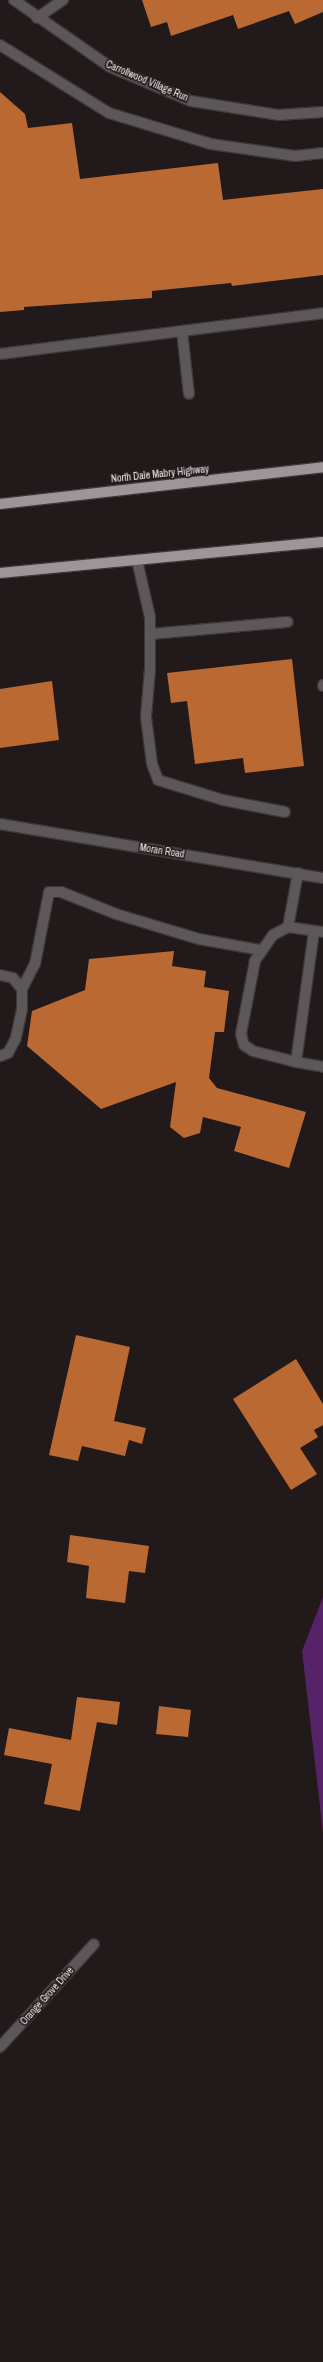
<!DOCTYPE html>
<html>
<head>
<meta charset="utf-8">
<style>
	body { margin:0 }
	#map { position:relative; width:323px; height:2362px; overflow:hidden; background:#221a1a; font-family:"Archivo Narrow",sans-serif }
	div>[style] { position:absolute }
	.water>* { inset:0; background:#562268 }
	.building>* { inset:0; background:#ba6933 }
	.roads { filter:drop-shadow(1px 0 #3f3737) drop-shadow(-1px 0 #3f3737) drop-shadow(0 1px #3f3737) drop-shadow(0 -1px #3f3737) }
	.minor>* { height:10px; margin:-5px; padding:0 5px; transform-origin:5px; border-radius:5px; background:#5c585a }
	.major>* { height:10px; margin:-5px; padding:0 5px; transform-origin:5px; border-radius:5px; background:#9d9598 }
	span { translate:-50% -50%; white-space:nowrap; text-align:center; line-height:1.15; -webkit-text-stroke:3.5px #221a1a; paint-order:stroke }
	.street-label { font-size:10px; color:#f1ebeb }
</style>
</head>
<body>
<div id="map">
	<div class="water">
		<div style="clip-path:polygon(323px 1597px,323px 1833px,302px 1651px)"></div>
	</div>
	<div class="building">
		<div style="clip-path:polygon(142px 0,323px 0,323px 12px,295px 24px,289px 11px,238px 29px,233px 15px,171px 36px,167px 22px,151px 27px)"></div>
		<div style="clip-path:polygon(0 92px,25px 114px,28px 128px,72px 123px,80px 179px,218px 163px,223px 200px,323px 189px,323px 275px,232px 286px,231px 283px,152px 291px,152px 298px,24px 307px,24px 310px,0 312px)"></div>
		<div style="clip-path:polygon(292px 659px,304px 766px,245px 773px,243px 758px,195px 764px,187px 701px,171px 703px,167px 673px)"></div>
		<div style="clip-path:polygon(52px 681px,59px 740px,0 748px,0 689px)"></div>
		<div style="clip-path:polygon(174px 951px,172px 966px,206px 971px,204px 987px,229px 991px,224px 1032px,215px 1032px,209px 1078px,217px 1088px,306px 1112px,289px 1168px,234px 1151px,241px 1127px,203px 1117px,200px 1133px,184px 1138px,170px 1127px,176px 1082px,101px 1109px,27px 1046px,32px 1011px,85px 990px,89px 959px)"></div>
		<div style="clip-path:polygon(76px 1335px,130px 1347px,114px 1421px,146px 1428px,142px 1444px,129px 1440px,125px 1456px,82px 1446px,78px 1461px,49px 1455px)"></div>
		<div style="clip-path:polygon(296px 1359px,323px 1404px,323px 1425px,314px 1430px,318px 1437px,300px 1448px,317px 1474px,291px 1490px,233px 1399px)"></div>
		<div style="clip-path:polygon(70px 1535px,149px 1546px,145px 1573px,129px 1571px,125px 1603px,86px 1598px,89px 1566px,67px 1562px)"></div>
		<div style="clip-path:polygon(77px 1697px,120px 1702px,117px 1725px,97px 1722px,80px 1811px,44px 1804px,52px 1764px,4px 1755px,9px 1728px,71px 1740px)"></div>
		<div style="clip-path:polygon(159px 1706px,191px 1710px,188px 1737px,156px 1734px)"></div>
	</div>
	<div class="roads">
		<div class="minor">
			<div style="left:14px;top:0;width:117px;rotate:34.9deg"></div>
			<div style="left:110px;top:67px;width:88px;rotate:22.8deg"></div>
			<div style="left:191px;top:101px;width:88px;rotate:9.1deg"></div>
			<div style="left:278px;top:115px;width:45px;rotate:-3.8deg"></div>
			<div style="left:37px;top:18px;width:32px;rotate:-35deg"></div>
			<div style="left:0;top:45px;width:128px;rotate:32deg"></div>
			<div style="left:109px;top:113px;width:107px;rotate:16.9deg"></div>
			<div style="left:211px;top:144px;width:85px;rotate:8.1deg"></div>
			<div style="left:295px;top:156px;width:28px;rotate:-6deg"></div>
			<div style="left:182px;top:331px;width:63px;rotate:83.7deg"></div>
			<div style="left:0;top:354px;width:326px;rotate:-7.2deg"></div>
			<div style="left:137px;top:560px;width:58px;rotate:77.2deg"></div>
			<div style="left:150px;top:617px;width:52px;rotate:90deg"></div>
			<div style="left:150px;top:669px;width:48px;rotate:94.8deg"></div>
			<div style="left:146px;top:717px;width:47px;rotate:82.7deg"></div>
			<div style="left:152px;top:764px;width:17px;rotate:69deg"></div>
			<div style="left:158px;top:780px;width:68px;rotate:17.1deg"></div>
			<div style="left:223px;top:800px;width:63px;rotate:11deg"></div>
			<div style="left:150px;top:634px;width:138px;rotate:-5deg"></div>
			<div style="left:323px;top:685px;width:1px;rotate:90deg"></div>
			<div style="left:0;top:824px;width:327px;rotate:9.5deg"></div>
			<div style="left:298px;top:873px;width:55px;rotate:100.5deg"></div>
			<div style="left:288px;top:927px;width:35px;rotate:8deg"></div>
			<div style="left:288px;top:927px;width:17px;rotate:152deg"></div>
			<div style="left:273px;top:935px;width:32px;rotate:125deg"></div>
			<div style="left:255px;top:961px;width:74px;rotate:100.9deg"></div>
			<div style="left:241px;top:1034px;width:11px;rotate:75deg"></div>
			<div style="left:244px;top:1045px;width:11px;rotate:34deg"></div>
			<div style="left:253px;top:1051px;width:44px;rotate:14.3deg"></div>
			<div style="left:314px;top:931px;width:132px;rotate:97.8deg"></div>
			<div style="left:296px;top:1062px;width:27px;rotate:10deg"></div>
			<div style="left:0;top:975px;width:13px;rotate:13deg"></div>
			<div style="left:13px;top:978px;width:14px;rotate:51deg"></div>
			<div style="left:22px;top:989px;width:20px;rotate:90deg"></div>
			<div style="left:22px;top:1009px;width:30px;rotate:102deg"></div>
			<div style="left:16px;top:1038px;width:17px;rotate:118deg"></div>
			<div style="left:8px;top:1053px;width:9px;rotate:159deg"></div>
			<div style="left:22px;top:989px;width:28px;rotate:-63deg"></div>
			<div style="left:35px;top:964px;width:73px;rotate:-79deg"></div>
			<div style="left:49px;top:892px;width:12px"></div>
			<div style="left:61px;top:892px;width:59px;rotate:21.8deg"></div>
			<div style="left:116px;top:914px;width:87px;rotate:16.8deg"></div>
			<div style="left:199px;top:939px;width:63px;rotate:10.1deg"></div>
			<div style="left:0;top:2047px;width:139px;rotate:-47.6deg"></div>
		</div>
		<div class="major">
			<div style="left:0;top:504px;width:325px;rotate:-6.5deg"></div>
			<div style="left:0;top:573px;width:324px;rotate:-5.5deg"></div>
		</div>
	</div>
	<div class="street-label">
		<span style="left:147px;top:81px;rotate:23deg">Carrollwood Village Run</span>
		<span style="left:160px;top:474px;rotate:-6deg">North Dale Mabry Highway</span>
		<span style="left:162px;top:851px;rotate:9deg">Moran Road</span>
		<span style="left:47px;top:1996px;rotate:-48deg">Orange Grove Drive</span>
	</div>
</div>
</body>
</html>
